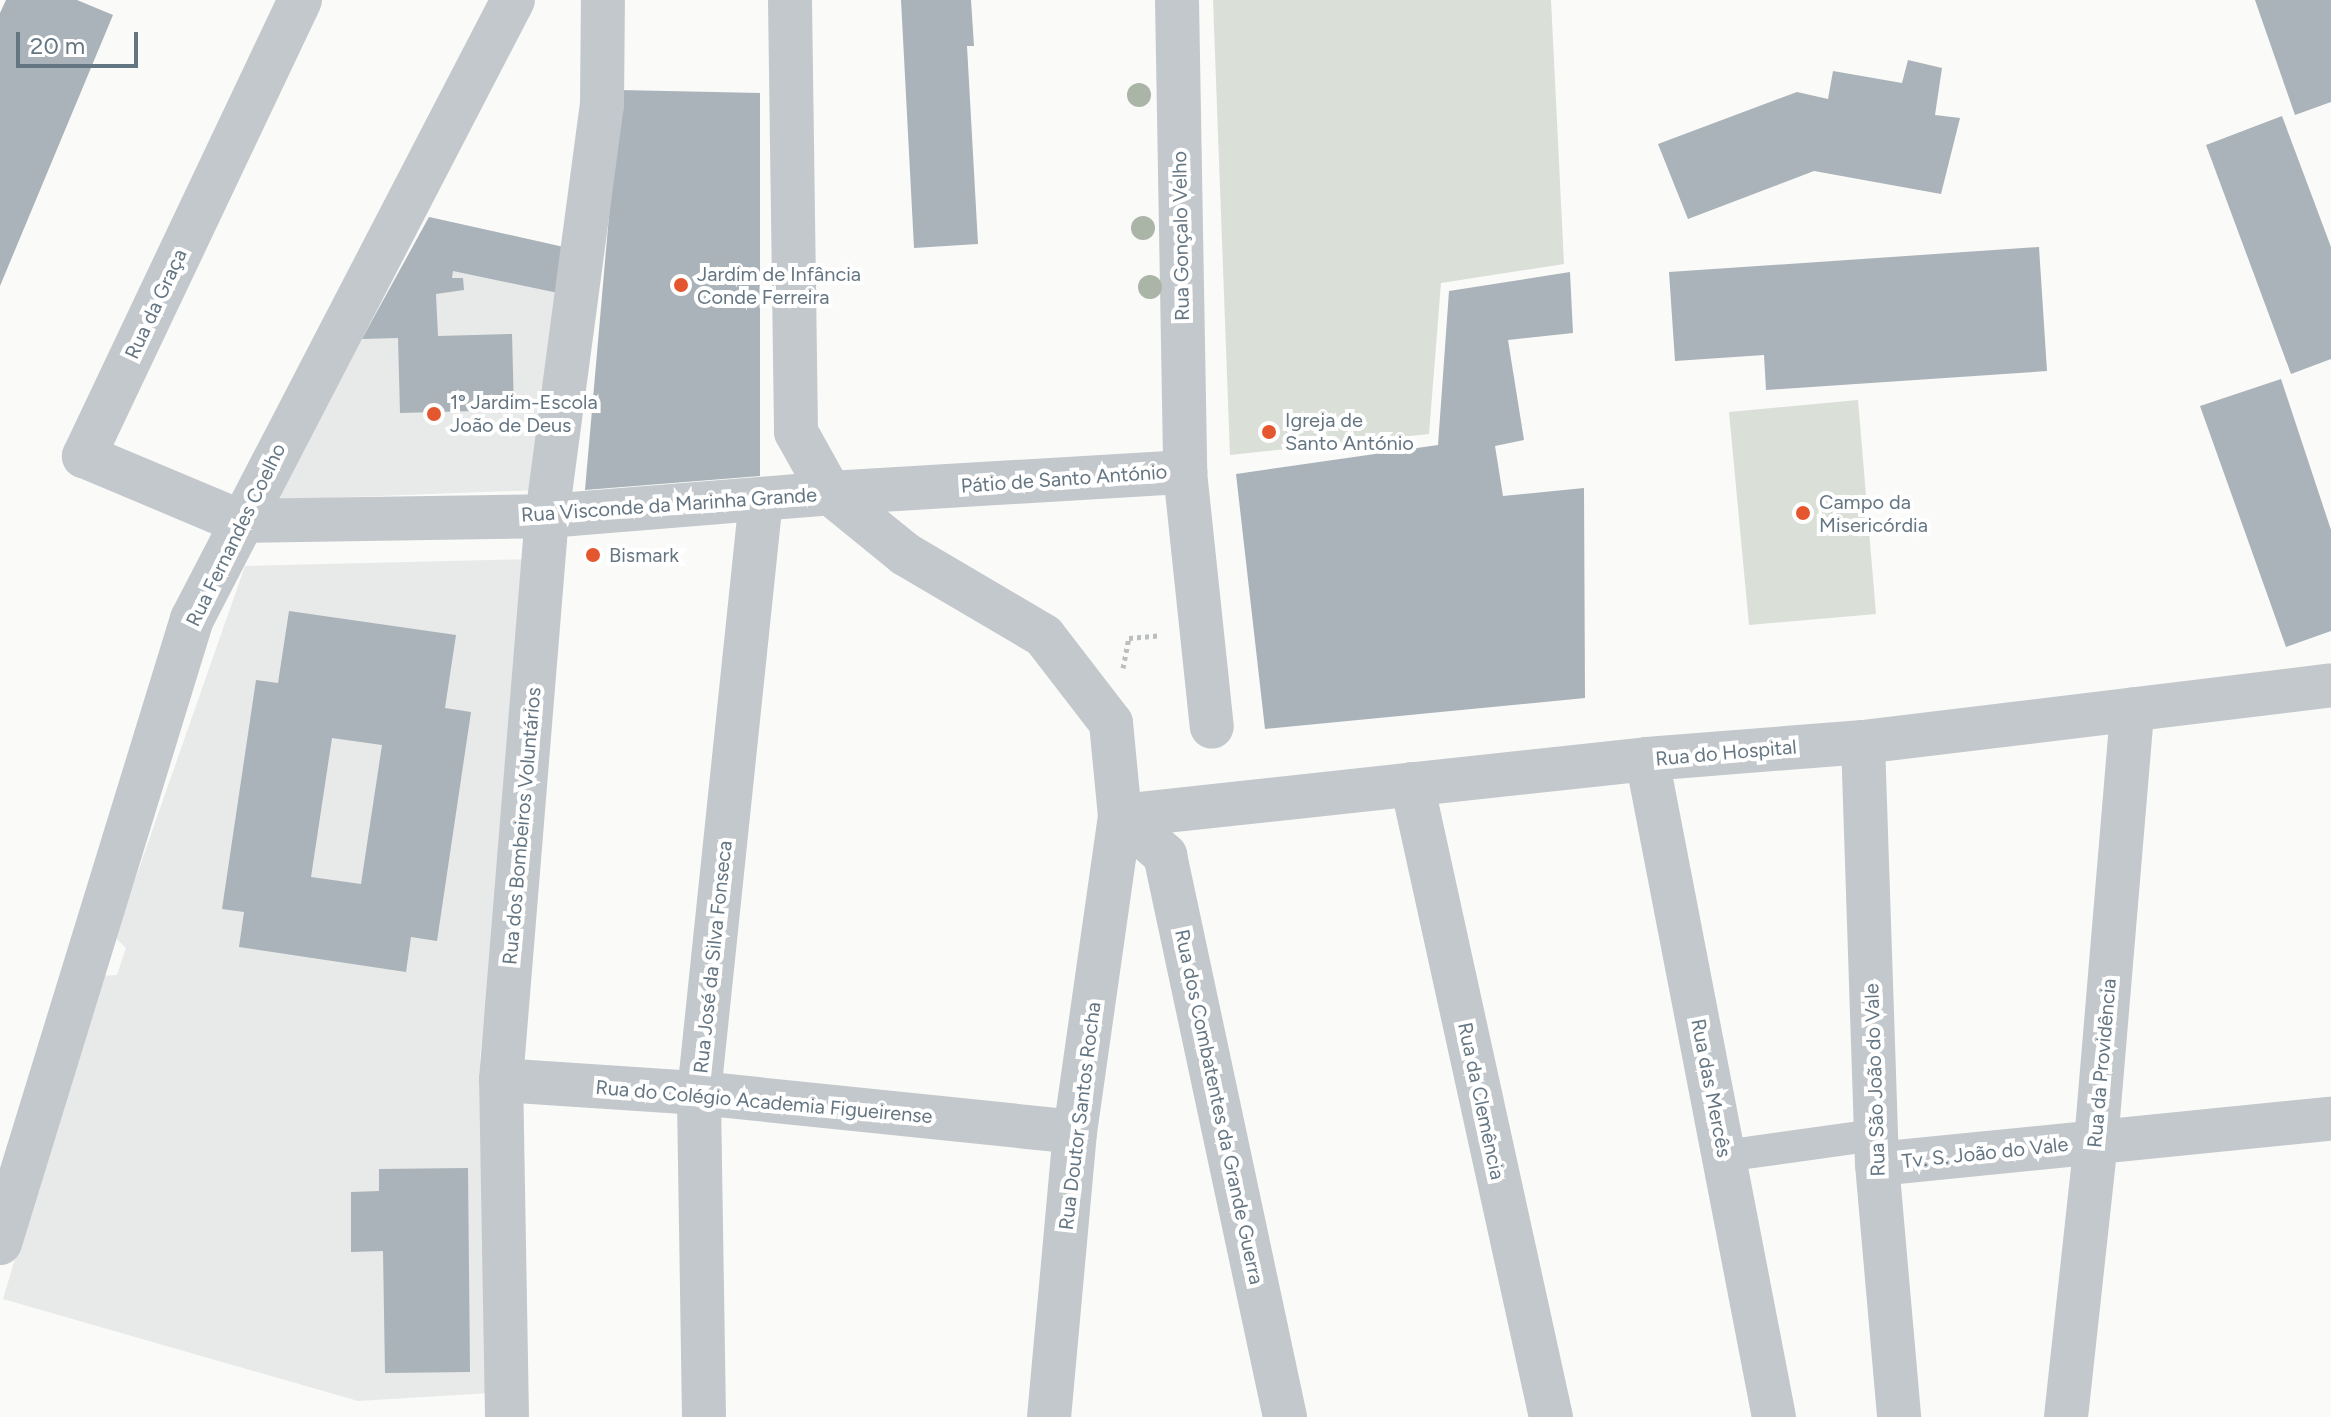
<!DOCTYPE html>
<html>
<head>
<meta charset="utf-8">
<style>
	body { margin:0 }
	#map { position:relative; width:2331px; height:1417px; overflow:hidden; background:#fafaf8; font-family:Figtree,sans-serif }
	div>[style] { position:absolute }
	.built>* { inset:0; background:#e8e9e9 }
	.green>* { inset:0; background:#dadfd7 }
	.building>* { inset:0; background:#aab3b9 }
	.path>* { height:5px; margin-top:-2.5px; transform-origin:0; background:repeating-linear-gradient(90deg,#bbbfc2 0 4px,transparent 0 8px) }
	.pedestrian>* { height:32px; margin:-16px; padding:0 16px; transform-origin:16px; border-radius:16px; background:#c3c8cc }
	.minor>* { height:44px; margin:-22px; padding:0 22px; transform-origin:22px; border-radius:22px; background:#c3c8cc }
	.trees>* { width:24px; height:24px; margin:-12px; border-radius:50%; background:#aab4a7 }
	.dots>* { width:22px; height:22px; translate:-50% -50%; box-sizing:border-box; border:4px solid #fff; border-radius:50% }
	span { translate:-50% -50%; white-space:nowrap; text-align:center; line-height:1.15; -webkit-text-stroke:8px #fff; paint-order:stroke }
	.street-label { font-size:20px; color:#657683 }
	.poi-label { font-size:20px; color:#657683 }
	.left { translate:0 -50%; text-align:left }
	.scale { position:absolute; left:16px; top:32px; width:122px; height:36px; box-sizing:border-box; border:4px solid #657683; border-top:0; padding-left:10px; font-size:24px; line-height:28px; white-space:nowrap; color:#657683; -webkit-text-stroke:6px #fff; paint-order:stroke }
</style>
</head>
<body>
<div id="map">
	<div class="built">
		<div style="clip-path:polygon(429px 217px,568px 248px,540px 490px,272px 500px)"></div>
		<div style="clip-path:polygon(534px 559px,480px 1056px,490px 1393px,358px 1401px,3px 1299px,100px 976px,117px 975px,126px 948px,115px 937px,245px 566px)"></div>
	</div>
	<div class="green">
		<div style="clip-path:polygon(1213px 0,1551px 0,1564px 264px,1441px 283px,1429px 434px,1230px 455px)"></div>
		<div style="clip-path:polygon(1858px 400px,1876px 614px,1749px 625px,1729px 412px)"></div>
	</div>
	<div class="building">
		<div style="clip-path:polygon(6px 0,77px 0,113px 15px,0 286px,0 13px)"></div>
		<div style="clip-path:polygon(901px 0,971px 0,974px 46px,967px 46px,978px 244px,914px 248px)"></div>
		<div style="clip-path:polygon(2255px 0,2331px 0,2331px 102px,2295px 115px)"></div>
		<div style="clip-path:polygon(1908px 60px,1942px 68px,1935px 115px,1960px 118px,1941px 194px,1814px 171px,1688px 219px,1658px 144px,1797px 92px,1828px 99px,1833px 71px,1902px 83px)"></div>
		<div style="clip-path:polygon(620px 90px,760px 93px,760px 476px,585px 490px)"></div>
		<div style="clip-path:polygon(2282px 116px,2331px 247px,2331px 359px,2291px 374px,2206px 145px)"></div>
		<div style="clip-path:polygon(429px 217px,568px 248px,563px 294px,453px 271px,452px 278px,463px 278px,464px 290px,436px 294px,438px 336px,512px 334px,514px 410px,400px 413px,398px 338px,362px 339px)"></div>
		<div style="clip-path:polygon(2039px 247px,2047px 371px,1766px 390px,1764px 355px,1675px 361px,1669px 272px)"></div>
		<div style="clip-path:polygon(1570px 272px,1573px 333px,1508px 340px,1524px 440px,1495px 446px,1503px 496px,1584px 488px,1585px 698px,1265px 729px,1236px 474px,1438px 445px,1449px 291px)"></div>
		<div style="clip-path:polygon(2281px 379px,2331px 530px,2331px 631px,2286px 647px,2200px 406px)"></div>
		<div style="clip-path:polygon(evenodd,289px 611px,456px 635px,445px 708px,471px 712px,437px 941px,411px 937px,406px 972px,239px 947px,244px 912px,222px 909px,256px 680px,278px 683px,289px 611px,332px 738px,382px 745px,361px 884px,311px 877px,332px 738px)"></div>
		<div style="clip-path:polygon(468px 1168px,470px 1372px,385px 1373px,383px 1251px,351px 1252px,351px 1192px,379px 1191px,379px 1169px)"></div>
	</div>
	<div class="path">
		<div style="left:1123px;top:668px;width:31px;rotate:-79deg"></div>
		<div style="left:1129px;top:638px;width:32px;rotate:-5deg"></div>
	</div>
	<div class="pedestrian">
		<div style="left:1724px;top:1156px;width:153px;rotate:-7.9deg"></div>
	</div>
	<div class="minor">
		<div style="left:300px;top:0;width:505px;rotate:115.35deg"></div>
		<div style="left:84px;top:456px;width:168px;rotate:22.8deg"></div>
		<div style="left:239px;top:521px;width:308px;rotate:-0.9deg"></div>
		<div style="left:547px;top:516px;width:284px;rotate:-4.6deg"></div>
		<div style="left:830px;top:493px;width:97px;rotate:39.1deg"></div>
		<div style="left:905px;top:554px;width:161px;rotate:30.5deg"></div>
		<div style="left:1044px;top:636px;width:110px;rotate:52.4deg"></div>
		<div style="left:1111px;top:723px;width:93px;rotate:84.5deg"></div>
		<div style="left:1120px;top:816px;width:319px;rotate:98.1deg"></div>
		<div style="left:1075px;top:1132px;width:286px;rotate:95.2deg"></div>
		<div style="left:790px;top:0;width:432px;rotate:89.2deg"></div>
		<div style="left:796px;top:432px;width:70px;rotate:60.9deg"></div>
		<div style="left:830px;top:493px;width:356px;rotate:-3.4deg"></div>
		<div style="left:1185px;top:472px;width:256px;rotate:84deg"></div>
		<div style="left:1177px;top:0;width:472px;rotate:89deg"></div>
		<div style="left:1863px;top:742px;width:422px;rotate:88.1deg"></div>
		<div style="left:1877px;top:1164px;width:254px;rotate:85deg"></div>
		<div style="left:1647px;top:759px;width:670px;rotate:79.08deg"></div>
		<div style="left:1412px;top:784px;width:648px;rotate:77.62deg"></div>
		<div style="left:1120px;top:816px;width:530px;rotate:-6.17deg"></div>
		<div style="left:1647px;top:759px;width:217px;rotate:-4.5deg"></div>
		<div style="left:1863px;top:742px;width:471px;rotate:-6.9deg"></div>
		<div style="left:1120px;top:816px;width:60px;rotate:40.9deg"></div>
		<div style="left:1165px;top:855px;width:575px;rotate:77.95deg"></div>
		<div style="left:501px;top:1080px;width:198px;rotate:3.8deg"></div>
		<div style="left:699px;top:1093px;width:378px;rotate:5.9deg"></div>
		<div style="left:1877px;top:1164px;width:456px;rotate:-5.7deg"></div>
		<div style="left:0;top:1243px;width:653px;rotate:-72.9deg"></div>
		<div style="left:192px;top:619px;width:697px;rotate:-62.59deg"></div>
		<div style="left:507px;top:1417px;width:337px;rotate:-91deg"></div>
		<div style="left:501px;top:1080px;width:566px;rotate:-85.34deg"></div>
		<div style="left:547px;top:516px;width:415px;rotate:-82.4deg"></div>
		<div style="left:602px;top:105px;width:105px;rotate:-89.5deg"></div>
		<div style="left:704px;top:1417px;width:324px;rotate:-90.9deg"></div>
		<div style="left:699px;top:1093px;width:597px;rotate:-84.04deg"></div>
		<div style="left:2066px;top:1417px;width:277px;rotate:-83.8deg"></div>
		<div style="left:2096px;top:1142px;width:434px;rotate:-85.2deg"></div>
	</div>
	<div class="trees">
		<div style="left:1139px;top:95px"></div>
		<div style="left:1143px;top:228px"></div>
		<div style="left:1150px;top:287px"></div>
	</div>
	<div class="dots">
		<div style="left:681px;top:285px;background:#e4572e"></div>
		<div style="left:434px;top:414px;background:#e4572e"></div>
		<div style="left:1269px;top:432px;background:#e4572e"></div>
		<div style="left:1803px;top:513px;background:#e4572e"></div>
		<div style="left:593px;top:555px;background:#e4572e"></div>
	</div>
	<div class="street-label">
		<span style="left:1181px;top:236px;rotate:-91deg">Rua Gonçalo Velho</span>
		<span style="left:156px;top:304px;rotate:-65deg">Rua da Graça</span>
		<span style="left:1064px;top:479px;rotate:-4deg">Pátio de Santo António</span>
		<span style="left:669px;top:505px;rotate:-4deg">Rua Visconde da Marinha Grande</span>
		<span style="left:236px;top:535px;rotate:-64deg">Rua Fernandes Coelho</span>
		<span style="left:1726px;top:753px;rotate:-5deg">Rua do Hospital</span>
		<span style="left:522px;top:826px;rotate:-85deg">Rua dos Bombeiros Voluntários</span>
		<span style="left:713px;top:957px;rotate:-84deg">Rua José da Silva Fonseca</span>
		<span style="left:2102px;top:1063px;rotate:-85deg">Rua da Providência</span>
		<span style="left:1875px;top:1080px;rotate:-92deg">Rua São João do Vale</span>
		<span style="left:1711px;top:1088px;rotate:79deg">Rua das Mercês</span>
		<span style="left:1481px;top:1101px;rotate:78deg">Rua da Clemência</span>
		<span style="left:764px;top:1102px;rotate:5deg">Rua do Colégio Academia Figueirense</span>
		<span style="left:1219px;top:1107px;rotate:78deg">Rua dos Combatentes da Grande Guerra</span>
		<span style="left:1080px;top:1116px;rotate:-83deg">Rua Doutor Santos Rocha</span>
		<span style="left:1985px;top:1153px;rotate:-6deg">Tv. S. João do Vale</span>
	</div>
	<div class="poi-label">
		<span class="left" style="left:697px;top:286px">Jardim de Infância<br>Conde Ferreira</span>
		<span class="left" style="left:450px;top:414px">1º Jardim-Escola<br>João de Deus</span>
		<span class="left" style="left:1285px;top:432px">Igreja de<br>Santo António</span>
		<span class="left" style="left:1819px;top:514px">Campo da<br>Misericórdia</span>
		<span class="left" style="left:609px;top:555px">Bismark</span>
	</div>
	<div class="scale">20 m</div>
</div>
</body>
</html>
